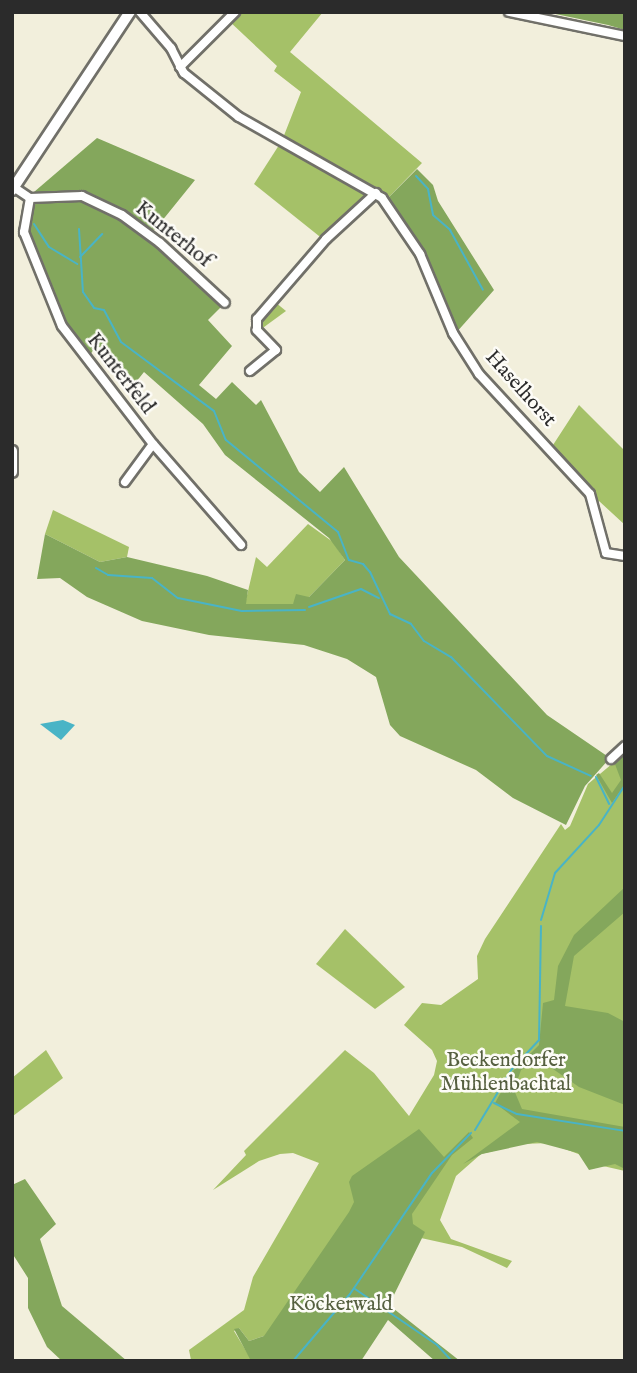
<!DOCTYPE html>
<html>
<head>
<meta charset="utf-8">
<style>
	body { margin:0 }
	#map { position:relative; width:637px; height:1373px; overflow:hidden; background:#f2efdc; font-family:"IM FELL English",serif }
	div>[style] { position:absolute }
	.green>* { inset:0; background:#a5c168 }
	.forest>* { inset:0; background:#84a75c }
	.water>* { inset:0; background:#49b4c6 }
	.stream>* { height:2px; margin:-1px; padding:0 1px; transform-origin:1px; border-radius:1px; background:#49b4c6 }
	.roads { filter:drop-shadow(2px 0 #717069) drop-shadow(-2px 0 #717069) drop-shadow(0 2px #717069) drop-shadow(0 -2px #717069) }
	.minor>* { height:8px; margin:-4px; padding:0 4px; transform-origin:4px; border-radius:4px; background:#fff }
	.major>* { height:10px; margin:-5px; padding:0 5px; transform-origin:5px; border-radius:5px; background:#fff }
	span { translate:-50% -50%; white-space:nowrap; text-align:center; line-height:1.15; -webkit-text-stroke:5px #fdfcf7; paint-order:stroke }
	.street-label { font-size:21px; color:#2b2b2b }
	.park-label { font-size:21px; color:#566040 }
	.frame { position:absolute; inset:0; border:14px solid #2b2b2b; pointer-events:none }
</style>
</head>
<body>
<div id="map">
	<div class="green">
		<div style="clip-path:polygon(239px 12px,323px 12px,290px 52px,422px 163px,386px 200px,371px 186px,283px 138px,301px 92px,274px 71px,277px 66px,228px 20px)"></div>
		<div style="clip-path:polygon(281px 142px,373px 194px,324px 240px,254px 184px)"></div>
		<div style="clip-path:polygon(275px 302px,286px 311px,260px 330px,258px 321px)"></div>
		<div style="clip-path:polygon(579px 405px,625px 451px,625px 525px,599px 501px,596px 504px,553px 445px)"></div>
		<div style="clip-path:polygon(53px 510px,129px 547px,127px 557px,100px 562px,45px 534px)"></div>
		<div style="clip-path:polygon(308px 524px,333px 542px,345px 560px,309px 597px,293px 604px,245px 604px,256px 557px,267px 567px)"></div>
		<div style="clip-path:polygon(evenodd,625px 753px,625px 1171px,603px 1166px,591px 1169px,581px 1155px,549px 1143px,522px 1144px,481px 1154px,456px 1176px,440px 1220px,451px 1239px,512px 1261px,507px 1268px,462px 1247px,421px 1238px,357px 1361px,191px 1360px,189px 1350px,244px 1310px,253px 1277px,319px 1163px,293px 1153px,280px 1154px,259px 1161px,213px 1190px,246px 1155px,244px 1151px,345px 1050px,374px 1073px,409px 1116px,434px 1075px,437px 1061px,432px 1050px,404px 1025px,422px 1003px,441px 1005px,478px 979px,477px 956px,485px 939px,561px 824px,565px 830px,570px 826px,588px 784px,625px 753px,239px 1328px,249px 1341px,264px 1336px,251px 1359px,234px 1331px,239px 1328px)"></div>
		<div style="clip-path:polygon(345px 929px,405px 987px,375px 1009px,316px 964px)"></div>
		<div style="clip-path:polygon(46px 1050px,63px 1078px,13px 1116px,12px 1078px)"></div>
	</div>
	<div class="forest">
		<div style="clip-path:polygon(546px 12px,625px 12px,625px 30px,608px 25px)"></div>
		<div style="clip-path:polygon(97px 138px,195px 180px,153px 232px,78px 192px,51px 196px,34px 192px)"></div>
		<div style="clip-path:polygon(417px 169px,433px 185px,438px 201px,494px 290px,455px 334px,421px 254px,386px 200px)"></div>
		<div style="clip-path:polygon(75px 196px,131px 222px,224px 304px,208px 320px,232px 346px,199px 385px,216px 399px,232px 382px,256px 405px,261px 400px,299px 472px,320px 492px,344px 467px,399px 557px,547px 715px,610px 758px,585px 786px,566px 825px,513px 798px,476px 770px,400px 736px,390px 725px,376px 677px,347px 659px,304px 645px,209px 635px,142px 621px,87px 597px,60px 578px,37px 579px,45px 534px,100px 562px,127px 557px,207px 576px,248px 590px,246px 604px,293px 604px,296px 594px,309px 597px,345px 560px,329px 538px,225px 455px,203px 424px,144px 372px,136px 382px,97px 345px,87px 359px,64px 325px,32px 251px,26px 222px,31px 205px)"></div>
		<div style="clip-path:polygon(625px 749px,625px 784px,612px 803px,596px 775px,599px 773px,612px 793px,621px 780px,613px 759px)"></div>
		<div style="clip-path:polygon(625px 887px,625px 912px,574px 956px,565px 1006px,608px 1013px,625px 1022px,625px 1105px,579px 1087px,540px 1060px,521px 1070px,514px 1090px,522px 1109px,625px 1127px,625px 1169px,615px 1164px,589px 1170px,578px 1153px,537px 1142px,482px 1154px,463px 1164px,520px 1122px,495px 1103px,513px 1071px,539px 1045px,543px 1003px,554px 1000px,558px 966px,574px 935px)"></div>
		<div style="clip-path:polygon(419px 1129px,444px 1157px,469px 1132px,473px 1138px,452px 1155px,412px 1214px,413px 1224px,425px 1232px,389px 1305px,460px 1361px,435px 1361px,388px 1320px,361px 1361px,251px 1361px,234px 1329px,239px 1328px,249px 1341px,264px 1336px,349px 1212px,354px 1202px,349px 1182px,352px 1176px)"></div>
		<div style="clip-path:polygon(25px 1179px,56px 1224px,40px 1239px,62px 1306px,127px 1361px,62px 1361px,47px 1347px,28px 1308px,28px 1278px,12px 1253px,12px 1185px)"></div>
	</div>
	<div class="water">
		<div style="clip-path:polygon(63px 720px,75px 725px,61px 740px,40px 724px)"></div>
	</div>
	<div class="stream">
		<div style="left:416px;top:176px;width:18px;rotate:47deg"></div>
		<div style="left:428px;top:189px;width:26px;rotate:79deg"></div>
		<div style="left:433px;top:215px;width:23px;rotate:41deg"></div>
		<div style="left:450px;top:230px;width:68px;rotate:61.2deg"></div>
		<div style="left:34px;top:224px;width:27px;rotate:57deg"></div>
		<div style="left:49px;top:247px;width:33px;rotate:31deg"></div>
		<div style="left:79px;top:229px;width:63px;rotate:86.4deg"></div>
		<div style="left:83px;top:292px;width:19px;rotate:55deg"></div>
		<div style="left:94px;top:308px;width:10px;rotate:11deg"></div>
		<div style="left:104px;top:310px;width:36px;rotate:62deg"></div>
		<div style="left:121px;top:342px;width:116px;rotate:36.6deg"></div>
		<div style="left:214px;top:411px;width:31px;rotate:68deg"></div>
		<div style="left:226px;top:440px;width:145px;rotate:39.4deg"></div>
		<div style="left:338px;top:532px;width:30px;rotate:69deg"></div>
		<div style="left:349px;top:560px;width:15px;rotate:16deg"></div>
		<div style="left:363px;top:564px;width:11px;rotate:49deg"></div>
		<div style="left:370px;top:572px;width:47px;rotate:64.5deg"></div>
		<div style="left:390px;top:614px;width:23px;rotate:25deg"></div>
		<div style="left:411px;top:624px;width:21px;rotate:53deg"></div>
		<div style="left:424px;top:641px;width:31px;rotate:31deg"></div>
		<div style="left:451px;top:657px;width:138px;rotate:45.9deg"></div>
		<div style="left:547px;top:756px;width:48px;rotate:24.4deg"></div>
		<div style="left:80px;top:257px;width:32px;rotate:-46deg"></div>
		<div style="left:96px;top:568px;width:14px;rotate:30deg"></div>
		<div style="left:108px;top:575px;width:44px;rotate:3.9deg"></div>
		<div style="left:152px;top:578px;width:33px;rotate:38deg"></div>
		<div style="left:178px;top:598px;width:65px;rotate:11.5deg"></div>
		<div style="left:242px;top:611px;width:63px;rotate:-0.9deg"></div>
		<div style="left:309px;top:607px;width:55px;rotate:-19.1deg"></div>
		<div style="left:361px;top:589px;width:20px;rotate:27deg"></div>
		<div style="left:596px;top:777px;width:30px;rotate:64deg"></div>
		<div style="left:541px;top:920px;width:49px;rotate:-73.4deg"></div>
		<div style="left:555px;top:873px;width:65px;rotate:-47.5deg"></div>
		<div style="left:599px;top:825px;width:48px;rotate:-57deg"></div>
		<div style="left:494px;top:1103px;width:25px;rotate:26deg"></div>
		<div style="left:517px;top:1114px;width:109px;rotate:8.9deg"></div>
		<div style="left:475px;top:1130px;width:71px;rotate:-58.8deg"></div>
		<div style="left:512px;top:1069px;width:40px;rotate:-47deg"></div>
		<div style="left:539px;top:1040px;width:114px;rotate:-89deg"></div>
		<div style="left:355px;top:1289px;width:99px;rotate:34.3deg"></div>
		<div style="left:437px;top:1345px;width:22px;rotate:47deg"></div>
		<div style="left:293px;top:1361px;width:88px;rotate:-49.6deg"></div>
		<div style="left:350px;top:1294px;width:146px;rotate:-55.9deg"></div>
		<div style="left:432px;top:1173px;width:56px;rotate:-45.7deg"></div>
	</div>
	<div class="roads">
		<div class="minor">
			<div style="left:140px;top:12px;width:48px;rotate:49.3deg"></div>
			<div style="left:171px;top:48px;width:28px;rotate:63deg"></div>
			<div style="left:184px;top:73px;width:70px;rotate:38.7deg"></div>
			<div style="left:239px;top:117px;width:164px;rotate:29.5deg"></div>
			<div style="left:382px;top:198px;width:68px;rotate:55.8deg"></div>
			<div style="left:420px;top:254px;width:86px;rotate:67.3deg"></div>
			<div style="left:453px;top:333px;width:49px;rotate:57.6deg"></div>
			<div style="left:479px;top:374px;width:163px;rotate:47.2deg"></div>
			<div style="left:590px;top:494px;width:61px;rotate:74.8deg"></div>
			<div style="left:606px;top:553px;width:19px;rotate:9deg"></div>
			<div style="left:509px;top:12px;width:118px;rotate:11.7deg"></div>
			<div style="left:180px;top:67px;width:78px;rotate:-45deg"></div>
			<div style="left:12px;top:186px;width:22px;rotate:34deg"></div>
			<div style="left:30px;top:198px;width:52px;rotate:-2.2deg"></div>
			<div style="left:82px;top:196px;width:44px;rotate:25.4deg"></div>
			<div style="left:122px;top:215px;width:47px;rotate:36.4deg"></div>
			<div style="left:160px;top:243px;width:88px;rotate:42.7deg"></div>
			<div style="left:30px;top:198px;width:35px;rotate:100deg"></div>
			<div style="left:24px;top:232px;width:101px;rotate:68deg"></div>
			<div style="left:62px;top:326px;width:149px;rotate:52.4deg"></div>
			<div style="left:153px;top:444px;width:134px;rotate:48.9deg"></div>
			<div style="left:250px;top:371px;width:33px;rotate:-39deg"></div>
			<div style="left:276px;top:350px;width:28px;rotate:-134deg"></div>
			<div style="left:257px;top:330px;width:11px;rotate:-90deg"></div>
			<div style="left:257px;top:319px;width:106px;rotate:-49.2deg"></div>
			<div style="left:326px;top:239px;width:68px;rotate:-42.6deg"></div>
			<div style="left:125px;top:482px;width:47px;rotate:-53.6deg"></div>
			<div style="left:611px;top:759px;width:19px;rotate:-43deg"></div>
		</div>
		<div class="major">
			<div style="left:12px;top:190px;width:214px;rotate:-56.5deg"></div>
			<div style="left:12px;top:451px;width:21px;rotate:90deg"></div>
		</div>
	</div>
	<div class="street-label">
		<span style="left:173px;top:235px;rotate:39deg">Kunterhof</span>
		<span style="left:120px;top:374px;rotate:52deg">Kunterfeld</span>
		<span style="left:520px;top:389px;rotate:48deg">Haselhorst</span>
	</div>
	<div class="park-label">
		<span style="left:506px;top:1073px">Beckendorfer<br>Mühlenbachtal</span>
		<span style="left:341px;top:1305px">Köckerwald</span>
	</div>
	<div class="frame"></div>
</div>
</body>
</html>
